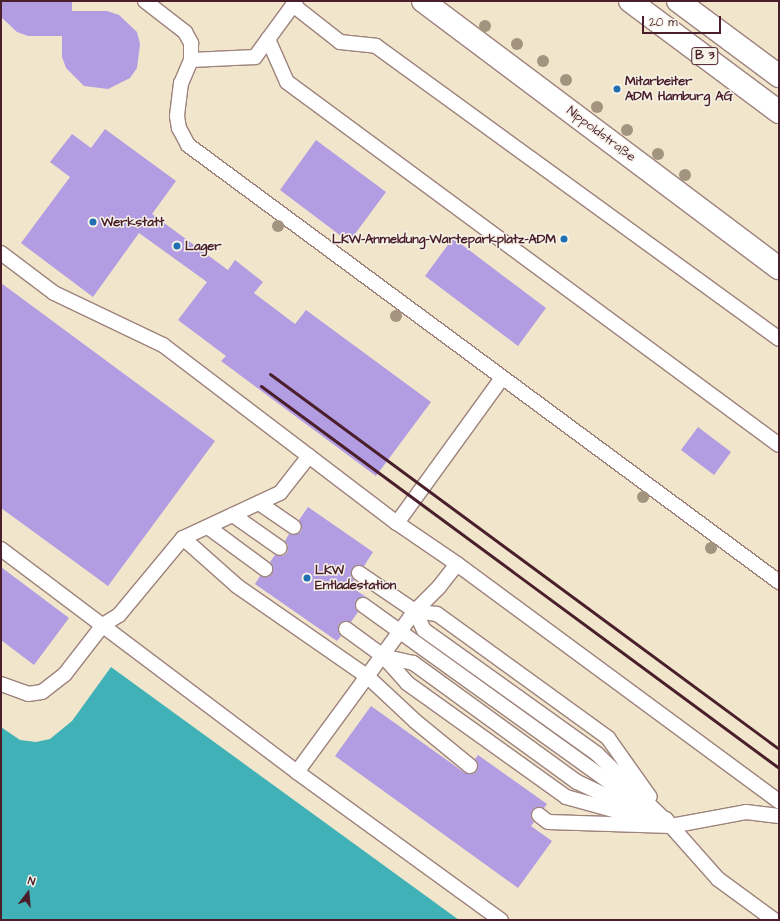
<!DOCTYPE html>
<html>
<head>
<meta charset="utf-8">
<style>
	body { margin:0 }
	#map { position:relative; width:780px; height:921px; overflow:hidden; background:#f1e6cc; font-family:"Architects Daughter",sans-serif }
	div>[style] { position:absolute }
	.water>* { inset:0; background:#41b1b8 }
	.building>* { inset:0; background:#b29ce2 }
	.roads { filter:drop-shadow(1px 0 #9e827c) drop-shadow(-1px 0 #9e827c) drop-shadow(0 1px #9e827c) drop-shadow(0 -1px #9e827c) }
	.lane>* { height:14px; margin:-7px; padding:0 7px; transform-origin:7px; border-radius:7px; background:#fff }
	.street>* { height:22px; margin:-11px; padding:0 11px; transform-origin:11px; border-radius:11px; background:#fff }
	.primary>* { height:22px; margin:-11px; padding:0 11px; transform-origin:11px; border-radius:11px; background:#fff }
	.rail>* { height:3px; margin:-1.5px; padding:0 1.5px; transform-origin:1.5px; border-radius:1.5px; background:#4a1f2b }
	.trees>* { width:12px; height:12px; margin:-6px; border-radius:50%; background:#a2947f }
	.dots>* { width:11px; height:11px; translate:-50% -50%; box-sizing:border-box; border:2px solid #f7f3e8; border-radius:50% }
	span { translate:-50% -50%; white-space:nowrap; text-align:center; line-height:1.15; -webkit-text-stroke:3px #f7f3e8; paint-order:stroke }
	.shield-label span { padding:1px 3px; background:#f7f3e8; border:1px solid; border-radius:3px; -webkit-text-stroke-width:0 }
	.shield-label { font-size:12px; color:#4a1f2b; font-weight:700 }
	.poi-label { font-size:13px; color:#4a1f2b; font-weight:700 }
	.left { translate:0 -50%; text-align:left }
	.right { translate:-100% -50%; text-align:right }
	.street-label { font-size:13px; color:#4a1f2b }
	.frame { position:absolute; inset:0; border:2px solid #4a1f2b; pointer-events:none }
	.north { position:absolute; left:8px; top:873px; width:40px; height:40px; -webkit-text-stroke:3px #f7f3e8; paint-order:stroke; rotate:16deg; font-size:11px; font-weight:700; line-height:16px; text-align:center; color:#4a1f2b }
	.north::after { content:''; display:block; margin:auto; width:14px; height:18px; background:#4a1f2b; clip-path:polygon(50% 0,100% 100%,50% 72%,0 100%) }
	.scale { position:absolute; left:642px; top:16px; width:79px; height:18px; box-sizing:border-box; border:2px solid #4a1f2b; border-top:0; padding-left:5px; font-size:12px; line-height:14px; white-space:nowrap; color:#4a1f2b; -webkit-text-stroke:3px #f7f3e8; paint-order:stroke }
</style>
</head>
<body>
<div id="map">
	<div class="water">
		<div style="clip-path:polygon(111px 667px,459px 920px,1px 920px,1px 727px,20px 740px,36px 742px,50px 739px,72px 721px)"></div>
	</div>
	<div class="building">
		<div style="clip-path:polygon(1px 1px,72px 1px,72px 11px,107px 11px,119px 15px,137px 32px,140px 44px,137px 68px,130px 78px,108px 89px,84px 86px,66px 68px,62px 57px,62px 36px,28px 36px,17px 32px,1px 17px)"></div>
		<div style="clip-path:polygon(105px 129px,176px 181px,152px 214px,228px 270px,235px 260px,263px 282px,254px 293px,295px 324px,306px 310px,431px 402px,376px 476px,221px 361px,226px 356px,178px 320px,207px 282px,139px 233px,93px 297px,21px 243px,70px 177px,50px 162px,72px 134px,91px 148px)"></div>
		<div style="clip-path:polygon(316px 140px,386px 192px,349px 242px,280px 190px)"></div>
		<div style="clip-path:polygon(453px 238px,546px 308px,518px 346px,425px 276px)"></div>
		<div style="clip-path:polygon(1px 283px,215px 441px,108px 586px,1px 508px)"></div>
		<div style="clip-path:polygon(698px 427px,731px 452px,714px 475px,681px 450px)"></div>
		<div style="clip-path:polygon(308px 507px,373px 552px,364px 566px,356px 565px,352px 569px,351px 576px,354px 580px,350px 586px,366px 597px,356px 600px,355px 608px,358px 612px,351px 622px,343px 621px,339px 624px,338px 632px,341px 636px,337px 641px,255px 584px,260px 576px,268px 577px,272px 574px,273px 566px,270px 562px,275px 555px,283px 556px,287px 553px,288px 545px,285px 541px,289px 534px,294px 535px,301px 532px,302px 527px,299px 520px)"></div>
		<div style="clip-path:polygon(1px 567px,69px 618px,34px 665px,1px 640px)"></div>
		<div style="clip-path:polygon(371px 706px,465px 773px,473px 774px,477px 771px,478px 763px,475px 759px,478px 755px,547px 804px,544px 808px,536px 807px,532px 810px,531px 818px,534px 822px,531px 826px,552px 841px,518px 888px,335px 756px)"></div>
	</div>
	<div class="roads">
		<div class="lane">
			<div style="left:145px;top:1px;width:51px;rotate:37.8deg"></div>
			<div style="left:185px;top:32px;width:13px;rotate:61deg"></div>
			<div style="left:191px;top:43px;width:17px;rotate:90deg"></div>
			<div style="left:191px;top:60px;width:25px;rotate:113deg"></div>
			<div style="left:181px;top:83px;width:33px;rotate:97deg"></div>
			<div style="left:177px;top:116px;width:12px;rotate:81deg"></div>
			<div style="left:179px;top:128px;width:19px;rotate:62deg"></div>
			<div style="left:188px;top:145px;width:735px;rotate:36.48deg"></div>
			<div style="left:293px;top:5px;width:60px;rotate:38.2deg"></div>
			<div style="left:340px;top:42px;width:36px;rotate:6deg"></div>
			<div style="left:376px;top:46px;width:498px;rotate:36deg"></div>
			<div style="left:268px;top:39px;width:47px;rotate:66.2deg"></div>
			<div style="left:287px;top:82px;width:611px;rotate:36.42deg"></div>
			<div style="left:191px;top:60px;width:64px;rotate:-2.7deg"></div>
			<div style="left:255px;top:57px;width:69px;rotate:-53.8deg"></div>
			<div style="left:1px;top:253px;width:66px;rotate:37deg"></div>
			<div style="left:54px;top:293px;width:121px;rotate:25.5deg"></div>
			<div style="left:163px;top:345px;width:294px;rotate:37.3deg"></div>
			<div style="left:397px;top:523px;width:73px;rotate:34.3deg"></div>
			<div style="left:259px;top:503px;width:42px;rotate:34.4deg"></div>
			<div style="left:233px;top:515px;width:57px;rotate:35.1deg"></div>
			<div style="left:397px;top:523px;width:179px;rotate:-54.1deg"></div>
			<div style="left:208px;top:527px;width:71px;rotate:36.4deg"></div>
			<div style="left:183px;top:538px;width:72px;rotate:41.6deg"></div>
			<div style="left:237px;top:586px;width:160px;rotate:34.8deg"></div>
			<div style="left:368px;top:677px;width:64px;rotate:43.1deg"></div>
			<div style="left:415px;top:721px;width:71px;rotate:39.3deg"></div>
			<div style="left:1px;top:549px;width:371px;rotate:37deg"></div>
			<div style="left:297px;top:772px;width:252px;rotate:36deg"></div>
			<div style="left:359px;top:573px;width:68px;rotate:34.2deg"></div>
			<div style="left:415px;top:611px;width:22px;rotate:8deg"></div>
			<div style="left:437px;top:614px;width:211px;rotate:35.9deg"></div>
			<div style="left:608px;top:738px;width:72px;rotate:54.6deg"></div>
			<div style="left:363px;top:605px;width:345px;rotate:35.7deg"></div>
			<div style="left:415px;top:611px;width:21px;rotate:65deg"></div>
			<div style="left:424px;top:630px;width:213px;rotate:35.6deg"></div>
			<div style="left:597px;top:754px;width:92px;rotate:44.1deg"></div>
			<div style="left:346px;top:629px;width:46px;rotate:36.1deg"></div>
			<div style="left:383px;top:656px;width:36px;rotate:48deg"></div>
			<div style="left:407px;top:683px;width:196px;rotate:35.6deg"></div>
			<div style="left:566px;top:797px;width:109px;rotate:15.4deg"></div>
			<div style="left:671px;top:826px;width:104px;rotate:-154.9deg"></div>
			<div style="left:577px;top:782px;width:203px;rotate:-144deg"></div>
			<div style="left:413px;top:663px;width:31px;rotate:-167deg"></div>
			<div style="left:1px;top:684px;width:29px;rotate:20deg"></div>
			<div style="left:28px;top:694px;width:14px;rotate:-8deg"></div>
			<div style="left:42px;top:692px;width:29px;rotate:-38deg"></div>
			<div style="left:65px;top:674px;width:62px;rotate:-52.2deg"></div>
			<div style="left:103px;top:625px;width:19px;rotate:-32deg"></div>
			<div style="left:119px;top:615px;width:100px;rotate:-50.3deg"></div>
			<div style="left:183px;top:538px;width:107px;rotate:-24.9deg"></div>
			<div style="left:280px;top:493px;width:47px;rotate:-51.9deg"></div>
			<div style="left:297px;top:772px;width:200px;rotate:-53.8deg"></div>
			<div style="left:415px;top:611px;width:34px;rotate:-45deg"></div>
			<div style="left:439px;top:587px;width:29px;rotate:-52deg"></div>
			<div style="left:457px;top:564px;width:400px;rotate:36.4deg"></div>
			<div style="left:539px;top:815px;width:11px;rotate:38deg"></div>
			<div style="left:548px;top:822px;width:123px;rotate:1.9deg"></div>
			<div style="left:671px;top:826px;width:71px;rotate:48.4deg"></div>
			<div style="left:718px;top:879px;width:69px;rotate:36.2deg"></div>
			<div style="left:666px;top:819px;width:9px;rotate:54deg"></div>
			<div style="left:671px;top:826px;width:76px;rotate:-10.6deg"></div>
			<div style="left:746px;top:812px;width:33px;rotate:7deg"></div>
		</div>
		<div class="street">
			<div style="left:423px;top:1px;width:445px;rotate:36.9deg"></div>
		</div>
		<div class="primary">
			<div style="left:630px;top:1px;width:186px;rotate:36.7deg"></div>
			<div style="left:678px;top:1px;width:126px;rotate:36.6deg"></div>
		</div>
	</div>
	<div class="rail">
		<div style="left:270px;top:374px;width:632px;rotate:36.38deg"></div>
		<div style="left:261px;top:386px;width:644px;rotate:36.41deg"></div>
	</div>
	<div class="trees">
		<div style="left:485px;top:26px"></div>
		<div style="left:517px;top:44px"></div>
		<div style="left:543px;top:61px"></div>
		<div style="left:566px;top:80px"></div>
		<div style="left:597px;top:107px"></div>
		<div style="left:627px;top:130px"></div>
		<div style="left:658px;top:154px"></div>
		<div style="left:685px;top:175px"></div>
		<div style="left:278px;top:226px"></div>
		<div style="left:396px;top:316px"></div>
		<div style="left:643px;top:497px"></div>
		<div style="left:711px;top:548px"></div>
	</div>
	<div class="dots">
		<div style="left:617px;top:89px;background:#1f6fb2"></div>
		<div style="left:93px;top:222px;background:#1f6fb2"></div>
		<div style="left:564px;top:239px;background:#1f6fb2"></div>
		<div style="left:177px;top:246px;background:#1f6fb2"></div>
		<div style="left:307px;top:578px;background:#1f6fb2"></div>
	</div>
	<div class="shield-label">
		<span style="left:705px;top:56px">B 3</span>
	</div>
	<div class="poi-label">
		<span class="left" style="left:625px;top:89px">Mitarbeiter<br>ADM Hamburg AG</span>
		<span class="left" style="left:101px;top:222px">Werkstatt</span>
		<span class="right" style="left:556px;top:239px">LKW-Anmeldung-Warteparkplatz-ADM</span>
		<span class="left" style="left:185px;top:246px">Lager</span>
		<span class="left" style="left:315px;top:578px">LKW<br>Entladestation</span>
	</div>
	<div class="street-label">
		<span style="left:601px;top:134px;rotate:37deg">Nippoldstraße</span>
	</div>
	<div class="frame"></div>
	<div class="north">N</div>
	<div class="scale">20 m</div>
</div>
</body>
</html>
